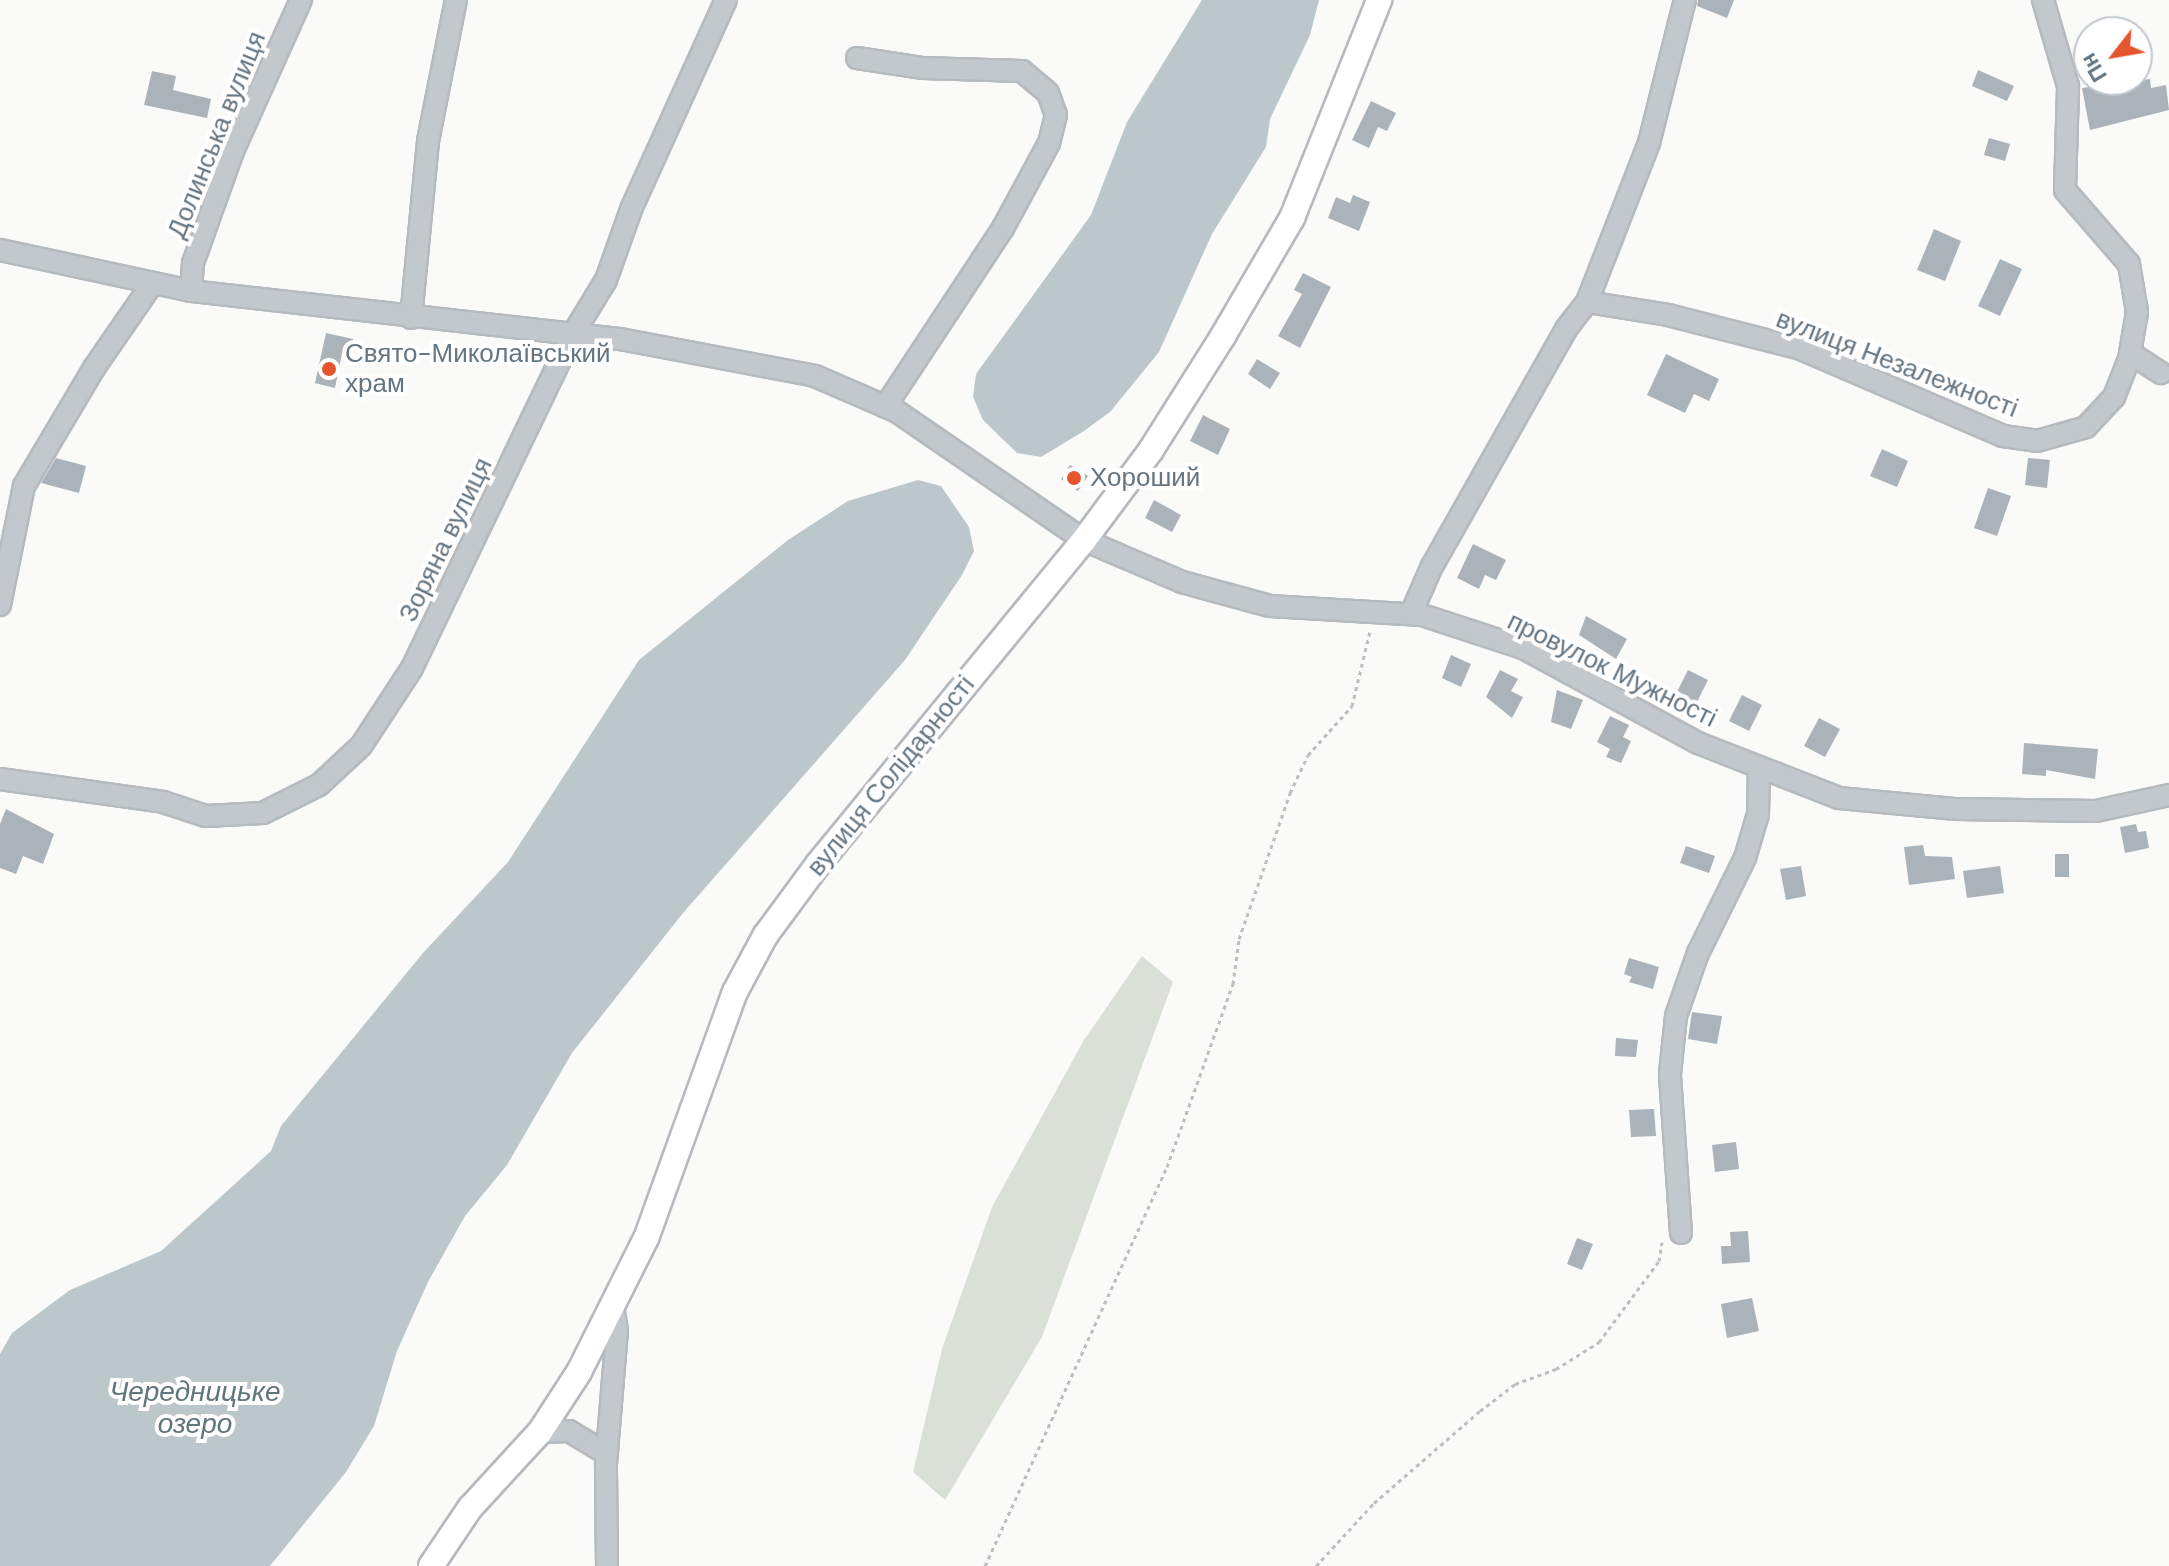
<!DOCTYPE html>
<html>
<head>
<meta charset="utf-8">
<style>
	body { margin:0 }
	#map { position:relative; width:2169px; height:1566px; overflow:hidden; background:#fafaf8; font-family:"DM Sans",sans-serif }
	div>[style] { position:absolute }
	.green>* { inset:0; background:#dadfd7 }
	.water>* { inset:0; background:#bbc7cb }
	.building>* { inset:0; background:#aab3b9 }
	.path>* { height:3px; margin-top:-1.5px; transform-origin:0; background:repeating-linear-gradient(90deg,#bbbfc2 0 4px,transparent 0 8px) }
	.roads { filter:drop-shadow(2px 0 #b5babe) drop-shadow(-2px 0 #b5babe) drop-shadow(0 2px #b5babe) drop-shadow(0 -2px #b5babe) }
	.minor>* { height:20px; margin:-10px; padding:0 10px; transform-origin:10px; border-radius:10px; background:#c3c8cc }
	.major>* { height:24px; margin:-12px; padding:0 12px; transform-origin:12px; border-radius:12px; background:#fff }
	.dots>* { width:22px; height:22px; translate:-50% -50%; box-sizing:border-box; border:4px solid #fff; border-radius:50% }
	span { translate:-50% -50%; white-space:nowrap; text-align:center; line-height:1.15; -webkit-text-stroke:8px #fff; paint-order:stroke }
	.street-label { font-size:26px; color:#657683 }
	.poi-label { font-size:26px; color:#657683 }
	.left { translate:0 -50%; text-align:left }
	.water-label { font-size:28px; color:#60757c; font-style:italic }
	.north { position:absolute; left:2073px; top:16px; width:80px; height:80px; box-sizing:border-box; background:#fff; border:2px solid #c1c8cd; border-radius:50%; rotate:239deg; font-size:22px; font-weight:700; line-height:32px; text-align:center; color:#657683 }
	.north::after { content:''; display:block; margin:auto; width:28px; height:36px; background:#e4572e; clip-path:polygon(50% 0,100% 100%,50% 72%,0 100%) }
</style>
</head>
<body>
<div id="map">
	<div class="green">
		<div style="clip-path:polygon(1142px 956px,1173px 982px,1042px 1337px,945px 1500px,913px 1472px,942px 1349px,992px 1207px,1084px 1040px)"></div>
	</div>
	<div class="water">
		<div style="clip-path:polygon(1202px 0,1319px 0,1310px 35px,1270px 119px,1266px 147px,1212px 234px,1159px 352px,1110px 412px,1084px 431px,1041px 457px,1017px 453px,983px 420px,973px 397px,976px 374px,1091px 215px,1127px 122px)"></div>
		<div style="clip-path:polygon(918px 480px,941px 486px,969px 527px,974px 551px,962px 575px,905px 660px,683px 913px,572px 1053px,507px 1165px,465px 1216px,428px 1282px,397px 1351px,374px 1426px,346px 1472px,270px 1566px,0 1566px,0 1354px,12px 1333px,70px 1290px,161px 1251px,271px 1151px,281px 1126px,423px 953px,508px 862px,639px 660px,788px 540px,848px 501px)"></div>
	</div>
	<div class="building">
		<div style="clip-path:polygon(1698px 0,1734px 0,1727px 18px,1697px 6px)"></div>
		<div style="clip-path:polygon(1978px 70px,2014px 86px,2007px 101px,1972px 86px)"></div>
		<div style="clip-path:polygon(152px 71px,176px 76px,173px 90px,211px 99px,207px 118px,144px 105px)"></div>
		<div style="clip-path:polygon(2150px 79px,2151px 88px,2166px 85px,2169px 110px,2090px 130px,2082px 88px)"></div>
		<div style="clip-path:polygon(1371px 101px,1396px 113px,1387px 131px,1378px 127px,1369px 148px,1352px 140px)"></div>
		<div style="clip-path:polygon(1989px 138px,2010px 144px,2005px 161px,1984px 155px)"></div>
		<div style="clip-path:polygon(1353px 195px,1370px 202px,1359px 231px,1328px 218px,1336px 197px,1350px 203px)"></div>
		<div style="clip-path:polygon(1934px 229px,1961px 241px,1945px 281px,1917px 270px)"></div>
		<div style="clip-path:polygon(2000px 259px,2022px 269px,2000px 316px,1978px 306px)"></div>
		<div style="clip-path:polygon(1303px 273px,1331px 287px,1300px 348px,1278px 336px,1302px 294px,1294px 290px)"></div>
		<div style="clip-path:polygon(326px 333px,353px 339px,350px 354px,342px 353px,335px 388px,315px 383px)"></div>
		<div style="clip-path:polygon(1666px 354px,1719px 379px,1709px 401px,1694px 394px,1685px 413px,1647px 395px)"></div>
		<div style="clip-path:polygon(1257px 359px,1280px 373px,1270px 389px,1248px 374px)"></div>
		<div style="clip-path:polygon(1203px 415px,1230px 429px,1218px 455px,1190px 441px)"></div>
		<div style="clip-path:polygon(1882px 449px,1908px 461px,1897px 487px,1870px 476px)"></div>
		<div style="clip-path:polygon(56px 458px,86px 466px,79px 493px,41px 483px)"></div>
		<div style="clip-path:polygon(2028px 458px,2050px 460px,2047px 488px,2025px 485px)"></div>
		<div style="clip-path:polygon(1070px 465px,1088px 476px,1078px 491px,1061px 479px)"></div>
		<div style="clip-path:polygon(1988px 488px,2011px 496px,1997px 536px,1974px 528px)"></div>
		<div style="clip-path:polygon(1154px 500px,1181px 515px,1172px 532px,1145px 518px)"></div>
		<div style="clip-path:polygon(1473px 544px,1506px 560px,1496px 580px,1485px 575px,1479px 589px,1457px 578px)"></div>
		<div style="clip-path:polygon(1586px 616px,1627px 639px,1616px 659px,1579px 635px)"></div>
		<div style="clip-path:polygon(1451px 655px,1471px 664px,1461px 687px,1442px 678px)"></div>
		<div style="clip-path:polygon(1500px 670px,1518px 679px,1511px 691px,1523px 697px,1512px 718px,1486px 697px)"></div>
		<div style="clip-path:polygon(1688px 670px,1708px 680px,1696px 704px,1676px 694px)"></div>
		<div style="clip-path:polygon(1557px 690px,1583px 700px,1571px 729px,1551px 722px)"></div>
		<div style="clip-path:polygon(1742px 695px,1762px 705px,1749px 731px,1729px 721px)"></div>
		<div style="clip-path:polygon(1610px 716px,1629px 725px,1623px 737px,1631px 741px,1621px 763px,1606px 757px,1610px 749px,1597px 742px)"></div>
		<div style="clip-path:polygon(1819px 718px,1840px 729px,1825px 757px,1804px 746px)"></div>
		<div style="clip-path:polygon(2024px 743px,2098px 749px,2095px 779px,2046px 770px,2046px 776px,2022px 774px)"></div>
		<div style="clip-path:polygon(6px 809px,54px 834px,43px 864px,23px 856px,16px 874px,0 868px,0 824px)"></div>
		<div style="clip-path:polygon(2136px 824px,2138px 832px,2146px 831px,2149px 848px,2125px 853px,2120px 827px)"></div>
		<div style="clip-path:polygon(1923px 845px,1925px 856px,1952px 857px,1955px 879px,1909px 885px,1904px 847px)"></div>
		<div style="clip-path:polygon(1686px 846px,1715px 856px,1709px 873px,1680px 863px)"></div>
		<div style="clip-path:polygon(2055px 854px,2069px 854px,2069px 877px,2055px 877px)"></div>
		<div style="clip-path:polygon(1801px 866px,1806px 896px,1786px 900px,1780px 869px)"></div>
		<div style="clip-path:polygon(2000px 866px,2004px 893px,1967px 898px,1963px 871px)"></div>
		<div style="clip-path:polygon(1629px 958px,1659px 967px,1653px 989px,1629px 982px,1632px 977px,1624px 974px)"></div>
		<div style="clip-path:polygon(1692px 1012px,1722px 1016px,1717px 1044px,1688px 1039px)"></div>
		<div style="clip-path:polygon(1616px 1038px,1638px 1040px,1636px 1057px,1615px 1056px)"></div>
		<div style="clip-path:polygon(1654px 1109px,1656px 1136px,1631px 1137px,1629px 1110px)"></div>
		<div style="clip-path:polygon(1736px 1142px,1739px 1169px,1715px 1172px,1712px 1145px)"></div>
		<div style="clip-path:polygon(1748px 1231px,1750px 1262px,1722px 1264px,1721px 1246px,1731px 1246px,1730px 1232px)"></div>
		<div style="clip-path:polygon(1577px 1238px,1593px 1244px,1582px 1270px,1567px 1264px)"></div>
		<div style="clip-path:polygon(1752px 1298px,1759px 1331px,1727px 1338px,1721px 1304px)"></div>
	</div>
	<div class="path">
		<div style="left:985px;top:1566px;width:439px;rotate:-65.5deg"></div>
		<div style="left:1167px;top:1167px;width:195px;rotate:-70.2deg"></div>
		<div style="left:1233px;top:984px;width:45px;rotate:-82.4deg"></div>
		<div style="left:1239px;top:939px;width:155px;rotate:-70.7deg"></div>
		<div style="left:1290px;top:793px;width:42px;rotate:-64.7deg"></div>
		<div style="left:1308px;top:755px;width:66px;rotate:-48.1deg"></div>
		<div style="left:1352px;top:706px;width:77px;rotate:-76.5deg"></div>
		<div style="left:1316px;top:1566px;width:86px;rotate:-47.4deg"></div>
		<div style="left:1374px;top:1503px;width:140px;rotate:-41deg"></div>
		<div style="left:1480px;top:1411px;width:44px;rotate:-37.6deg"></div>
		<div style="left:1515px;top:1384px;width:44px;rotate:-20.1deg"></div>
		<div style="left:1556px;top:1369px;width:51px;rotate:-32.1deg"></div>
		<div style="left:1599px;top:1342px;width:101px;rotate:-53.5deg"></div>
		<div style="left:1659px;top:1261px;width:19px;rotate:-81deg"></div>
	</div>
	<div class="roads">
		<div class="minor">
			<div style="left:857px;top:58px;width:67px;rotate:8.6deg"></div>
			<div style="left:923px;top:68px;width:99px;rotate:1.7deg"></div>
			<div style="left:1022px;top:71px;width:34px;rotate:40deg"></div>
			<div style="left:1048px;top:93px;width:23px;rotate:70deg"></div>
			<div style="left:1056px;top:115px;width:29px;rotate:104deg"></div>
			<div style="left:1049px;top:143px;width:97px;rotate:118.4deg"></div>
			<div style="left:1003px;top:228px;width:214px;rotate:123.4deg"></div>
			<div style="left:0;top:250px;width:195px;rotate:12.1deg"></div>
			<div style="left:191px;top:291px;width:432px;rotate:6.4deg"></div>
			<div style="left:620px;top:339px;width:198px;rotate:10.7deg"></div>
			<div style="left:815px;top:376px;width:88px;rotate:23.4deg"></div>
			<div style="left:896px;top:411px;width:228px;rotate:34.5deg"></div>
			<div style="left:1084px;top:540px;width:107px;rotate:23.2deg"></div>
			<div style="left:1182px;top:582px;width:91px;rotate:15.3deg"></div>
			<div style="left:1270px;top:606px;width:152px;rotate:3.4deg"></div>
			<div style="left:1422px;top:615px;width:106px;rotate:18.1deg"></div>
			<div style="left:1523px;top:648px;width:199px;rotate:28.5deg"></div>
			<div style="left:1698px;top:743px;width:151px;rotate:21.3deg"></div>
			<div style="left:1839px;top:798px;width:118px;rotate:5.4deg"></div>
			<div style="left:1956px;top:809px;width:140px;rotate:0.8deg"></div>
			<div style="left:2096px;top:811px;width:75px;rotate:-12.4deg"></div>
			<div style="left:191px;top:291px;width:28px;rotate:-86deg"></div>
			<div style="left:193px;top:263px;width:119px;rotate:-70.3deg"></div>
			<div style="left:233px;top:151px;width:166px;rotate:-65.8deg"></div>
			<div style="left:1587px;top:302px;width:82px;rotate:9.1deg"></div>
			<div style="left:1668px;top:315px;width:137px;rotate:14.3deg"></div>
			<div style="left:1801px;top:349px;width:220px;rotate:23.3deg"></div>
			<div style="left:2003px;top:436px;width:34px;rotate:8deg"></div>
			<div style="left:2037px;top:441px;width:51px;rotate:-15.9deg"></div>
			<div style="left:2086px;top:427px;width:41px;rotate:-47deg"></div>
			<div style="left:2114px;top:397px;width:41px;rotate:-68.5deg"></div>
			<div style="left:2129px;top:359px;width:48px;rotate:-80.3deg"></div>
			<div style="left:2137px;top:312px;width:49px;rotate:-99.5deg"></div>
			<div style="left:2129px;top:264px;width:98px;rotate:-130.9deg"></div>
			<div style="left:2065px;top:190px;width:104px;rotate:-88.3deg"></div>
			<div style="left:2068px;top:86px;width:90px;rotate:-106.2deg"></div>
			<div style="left:1587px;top:302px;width:171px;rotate:-68.7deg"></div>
			<div style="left:1649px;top:143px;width:147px;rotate:-75.9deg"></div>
			<div style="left:411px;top:318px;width:178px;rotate:-84.5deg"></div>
			<div style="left:428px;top:141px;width:144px;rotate:-78.8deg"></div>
			<div style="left:2130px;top:353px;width:37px;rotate:33deg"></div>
			<div style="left:0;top:605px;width:121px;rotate:-78.6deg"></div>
			<div style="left:24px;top:486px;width:137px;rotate:-59.3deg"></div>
			<div style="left:94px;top:368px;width:102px;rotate:-55.4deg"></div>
			<div style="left:1411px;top:614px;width:50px;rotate:-66.5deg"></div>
			<div style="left:1431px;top:568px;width:274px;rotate:-60.5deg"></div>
			<div style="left:1566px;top:329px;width:34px;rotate:-52deg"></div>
			<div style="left:0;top:779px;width:165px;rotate:8deg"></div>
			<div style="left:163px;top:802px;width:45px;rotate:18deg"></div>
			<div style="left:206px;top:816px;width:57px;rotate:-3deg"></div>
			<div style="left:263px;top:813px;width:63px;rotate:-26.6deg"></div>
			<div style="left:319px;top:785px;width:57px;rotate:-42.9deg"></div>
			<div style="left:361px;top:746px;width:93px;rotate:-56.8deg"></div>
			<div style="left:412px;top:668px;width:371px;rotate:-64.3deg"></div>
			<div style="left:573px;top:334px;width:63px;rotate:-58.6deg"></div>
			<div style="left:606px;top:280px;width:77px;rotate:-70.4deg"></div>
			<div style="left:632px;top:207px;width:227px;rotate:-65.6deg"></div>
			<div style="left:1681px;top:1233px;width:159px;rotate:-94deg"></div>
			<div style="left:1670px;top:1074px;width:58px;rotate:-84.1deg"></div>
			<div style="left:1676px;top:1016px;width:67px;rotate:-70.8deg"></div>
			<div style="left:1698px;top:953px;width:106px;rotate:-63.7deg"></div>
			<div style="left:1745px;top:858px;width:46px;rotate:-73.5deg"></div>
			<div style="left:1758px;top:814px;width:47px;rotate:-88.8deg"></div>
			<div style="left:540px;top:1432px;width:29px;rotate:-2deg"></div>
			<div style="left:569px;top:1431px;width:44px;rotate:31.2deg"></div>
			<div style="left:607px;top:1566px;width:102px;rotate:-90.6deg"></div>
			<div style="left:606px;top:1464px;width:133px;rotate:-85.3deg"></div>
			<div style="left:617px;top:1331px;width:26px;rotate:-99deg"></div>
		</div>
		<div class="major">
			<div style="left:431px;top:1566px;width:70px;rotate:-56.1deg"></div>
			<div style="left:470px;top:1508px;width:103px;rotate:-47.4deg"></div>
			<div style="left:540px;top:1432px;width:72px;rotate:-57deg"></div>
			<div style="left:579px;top:1372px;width:152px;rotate:-63.4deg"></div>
			<div style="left:647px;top:1236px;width:259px;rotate:-70.2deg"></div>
			<div style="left:735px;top:992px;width:64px;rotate:-61.8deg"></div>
			<div style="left:765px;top:936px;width:89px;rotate:-53.6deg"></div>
			<div style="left:818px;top:864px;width:419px;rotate:-50.6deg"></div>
			<div style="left:1084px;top:540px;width:112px;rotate:-53.3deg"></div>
			<div style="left:1151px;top:450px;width:135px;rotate:-57.7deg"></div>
			<div style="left:1223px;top:336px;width:137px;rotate:-59.7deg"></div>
			<div style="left:1292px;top:218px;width:235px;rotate:-68.2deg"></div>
		</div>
	</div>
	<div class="dots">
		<div style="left:329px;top:369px;background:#e4572e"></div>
		<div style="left:1074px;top:478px;background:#e4572e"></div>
	</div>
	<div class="street-label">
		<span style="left:217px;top:135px;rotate:-68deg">Долинська вулиця</span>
		<span style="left:1897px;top:364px;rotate:21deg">вулиця Незалежності</span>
		<span style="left:446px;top:540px;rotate:-64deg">Зоряна вулиця</span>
		<span style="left:1612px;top:670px;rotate:26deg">провулок Мужності</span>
		<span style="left:891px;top:776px;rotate:-51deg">вулиця Солідарності</span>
	</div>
	<div class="poi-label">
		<span class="left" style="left:345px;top:369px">Свято-Миколаївський<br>храм</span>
		<span class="left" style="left:1090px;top:478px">Хороший</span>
	</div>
	<div class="water-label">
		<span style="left:195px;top:1408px">Чередницьке<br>озеро</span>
	</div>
	<div class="north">Пн</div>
</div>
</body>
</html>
